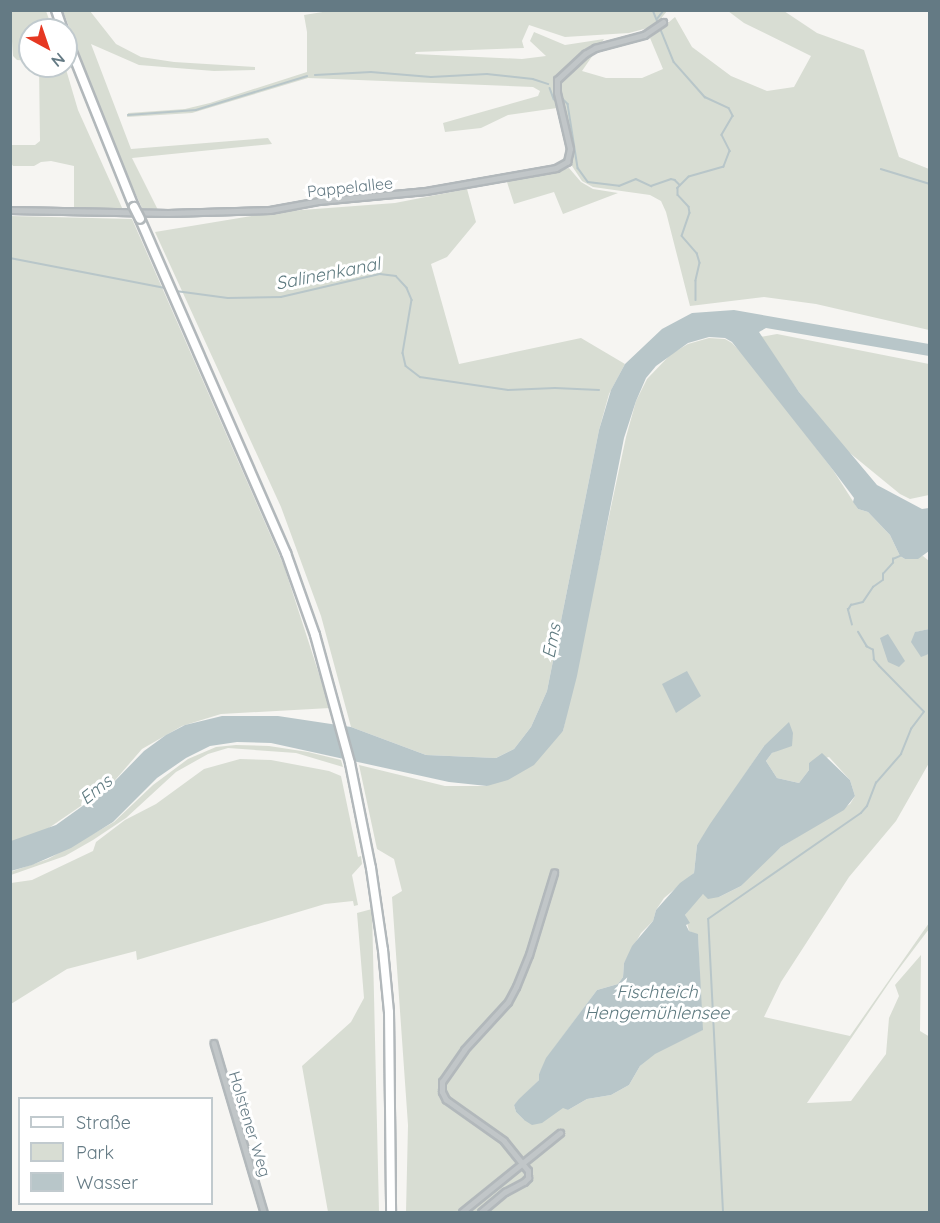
<!DOCTYPE html>
<html>
<head>
<meta charset="utf-8">
<style>
	body { margin:0 }
	#map { position:relative; width:940px; height:1223px; overflow:hidden; background:#f6f5f2; font-family:Quicksand,sans-serif }
	div>[style] { position:absolute }
	.green>* { inset:0; background:#d8ddd3 }
	.water>* { inset:0; background:#b8c6c9 }
	.stream>* { height:1.5px; margin:-0.75px; padding:0 0.75px; transform-origin:0.75px; border-radius:0.75px; background:#b8c6c9 }
	.roads { filter:drop-shadow(2px 0 #b2b8bb) drop-shadow(-2px 0 #b2b8bb) drop-shadow(0 2px #b2b8bb) drop-shadow(0 -2px #b2b8bb) }
	.street>* { height:4.5px; margin:-2.25px; padding:0 2.25px; transform-origin:2.25px; border-radius:2.25px; background:#c1c6c8 }
	.primary>* { height:8px; margin:-4px; padding:0 4px; transform-origin:4px; border-radius:4px; background:#fff }
	.bridges { filter:drop-shadow(2px 0 #b2b8bb) drop-shadow(-2px 0 #b2b8bb) drop-shadow(0 2px #b2b8bb) drop-shadow(0 -2px #b2b8bb) }
	.primary-bridge>* { height:8px; margin:-4px; padding:0 4px; transform-origin:4px; border-radius:4px; background:#fff }
	span { translate:-50% -50%; white-space:nowrap; text-align:center; line-height:1.15; -webkit-text-stroke:6px #fff; paint-order:stroke }
	.street-label { font-size:16px; color:#647a84 }
	.water-label { font-size:18px; color:#5f7b81; font-style:italic }
	.frame { position:absolute; inset:0; border:12px solid #647a84; pointer-events:none }
	.legend { position:absolute; left:18px; top:1097px; width:195px; height:108px; box-sizing:border-box; background:#fff; border:2px solid #c1cace; margin:0; padding:8px 10px; list-style:none; font-size:18px; color:#647a84 }
	.legend li { display:flex; align-items:center; gap:12px; height:30px }
	.legend b { width:30px; border:2px solid #c1cace }
	.north { position:absolute; left:18px; top:18px; width:60px; height:60px; box-sizing:border-box; background:#fff; border:2px solid #c1cace; border-radius:50%; rotate:140deg; font-size:16px; font-weight:700; line-height:24px; text-align:center; color:#647a84 }
	.north::after { content:''; display:block; margin:auto; width:21px; height:27px; background:#e63822; clip-path:polygon(50% 0,100% 100%,50% 72%,0 100%) }
</style>
</head>
<body>
<div id="map">
	<div class="green">
		<div style="clip-path:polygon(335px 10px,667px 11px,655px 26px,629px 33px,565px 37px,529px 25px,522px 41px,524px 48px,416px 52px,415px 54px,522px 59px,546px 56px,530px 41px,534px 32px,565px 45px,604px 39px,582px 71px,606px 78px,642px 78px,663px 69px,650px 38px,675px 17px,692px 47px,731px 76px,767px 91px,794px 87px,811px 56px,744px 23px,728px 11px,784px 11px,817px 33px,864px 50px,899px 157px,929px 169px,929px 330px,816px 304px,764px 297px,690px 306px,666px 212px,661px 201px,650px 195px,593px 187px,582px 181px,572px 166px,563px 103px,557px 108px,508px 115px,481px 128px,445px 132px,443px 123px,538px 96px,540px 91px,533px 87px,308px 78px,192px 113px,127px 117px,128px 113px,185px 109px,210px 103px,307px 72px,307px 32px,304px 15px)"></div>
		<div style="clip-path:polygon(10px 11px,46px 11px,53px 30px,30px 30px,30px 61px,17px 60px,13px 56px)"></div>
		<div style="clip-path:polygon(63px 11px,90px 11px,116px 44px,141px 57px,174px 62px,255px 67px,255px 70px,214px 71px,139px 65px,91px 44px,131px 149px,268px 138px,272px 144px,132px 158px,158px 210px,142px 208px,117px 152px)"></div>
		<div style="clip-path:polygon(39px 66px,65px 66px,78px 110px,123px 210px,74px 209px,74px 166px,51px 161px,41px 162px,34px 166px,13px 166px,11px 163px,10px 145px,35px 145px,40px 141px)"></div>
		<div style="clip-path:polygon(569px 168px,581px 182px,593px 189px,618px 193px,563px 214px,554px 192px,514px 204px,507px 182px)"></div>
		<div style="clip-path:polygon(467px 189px,476px 222px,447px 257px,431px 264px,459px 364px,581px 338px,625px 364px,609px 394px,599px 430px,547px 691px,531px 727px,514px 749px,496px 758px,426px 755px,351px 727px,321px 616px,281px 507px,155px 232px,275px 212px,395px 203px)"></div>
		<div style="clip-path:polygon(11px 216px,132px 219px,284px 566px,330px 708px,221px 714px,182px 726px,142px 749px,110px 786px,40px 834px,11px 842px)"></div>
		<div style="clip-path:polygon(777px 334px,929px 364px,929px 495px,910px 499px,900px 494px,845px 449px,799px 392px,760px 337px)"></div>
		<div style="clip-path:polygon(evenodd,709px 338px,725px 339px,732px 343px,749px 361px,833px 470px,858px 509px,868px 512px,890px 535px,900px 556px,905px 559px,923px 556px,929px 561px,929px 629px,916px 632px,921px 656px,929px 654px,929px 763px,896px 821px,849px 877px,781px 982px,764px 1017px,850px 1036px,929px 923px,929px 929px,895px 974px,807px 1103px,851px 1101px,886px 1054px,889px 1018px,899px 996px,895px 985px,921px 955px,920px 1031px,930px 1037px,929px 1212px,406px 1212px,408px 1125px,392px 897px,402px 891px,394px 859px,377px 849px,359px 765px,445px 786px,487px 786px,563px 731px,626px 437px,636px 401px,647px 379px,671px 354px,688px 344px,709px 338px,764px 746px,782px 748px,772px 753px,766px 761px,777px 778px,799px 783px,809px 770px,809px 763px,829px 757px,850px 780px,855px 796px,850px 804px,781px 847px,755px 870px,741px 886px,719px 897px,703px 894px,699px 896px,685px 915px,689px 931px,698px 935px,702px 1030px,655px 1053px,640px 1066px,629px 1085px,611px 1095px,587px 1099px,568px 1110px,563px 1107px,524px 1120px,516px 1112px,514px 1105px,539px 1080px,539px 1074px,554px 1048px,597px 990px,618px 984px,623px 977px,624px 963px,641px 933px,653px 921px,656px 910px,664px 898px,694px 873px,697px 845px,764px 746px)"></div>
		<div style="clip-path:polygon(236px 745px,269px 746px,308px 752px,341px 760px,343px 767px,296px 753px,228px 748px,208px 754px,176px 772px,126px 818px,93px 840px,65px 856px,11px 875px,10px 872px,48px 859px,114px 822px,153px 785px,188px 759px,216px 747px)"></div>
		<div style="clip-path:polygon(240px 759px,271px 760px,329px 771px,341px 776px,358px 857px,361px 856px,362px 864px,352px 875px,358px 905px,354px 906px,353px 901px,325px 904px,137px 960px,136px 951px,67px 969px,11px 1004px,11px 883px,32px 880px,93px 851px,96px 842px,125px 820px,156px 804px,204px 769px)"></div>
		<div style="clip-path:polygon(372px 909px,379px 1212px,328px 1212px,302px 1066px,351px 1022px,364px 998px,357px 913px)"></div>
	</div>
	<div class="water">
		<div style="clip-path:polygon(734px 310px,929px 344px,929px 356px,766px 328px,759px 332px,799px 392px,877px 485px,922px 509px,929px 508px,929px 551px,918px 559px,905px 559px,900px 556px,890px 535px,868px 512px,858px 509px,853px 502px,854px 498px,833px 470px,732px 342px,725px 338px,709px 337px,688px 343px,656px 366px,646px 378px,636px 401px,624px 438px,577px 676px,563px 731px,534px 765px,508px 780px,487px 786px,449px 782px,271px 743px,237px 742px,210px 746px,186px 758px,157px 778px,113px 822px,71px 848px,32px 865px,11px 871px,11px 841px,56px 825px,84px 805px,111px 785px,144px 751px,166px 735px,185px 725px,222px 716px,278px 716px,351px 727px,426px 755px,496px 758px,514px 749px,531px 727px,547px 691px,599px 430px,611px 390px,625px 364px,662px 329px,692px 313px)"></div>
		<div style="clip-path:polygon(929px 629px,929px 654px,921px 657px,911px 642px,915px 632px)"></div>
		<div style="clip-path:polygon(888px 634px,905px 661px,899px 667px,888px 662px,880px 638px)"></div>
		<div style="clip-path:polygon(687px 671px,701px 696px,676px 713px,662px 684px)"></div>
		<div style="clip-path:polygon(789px 722px,793px 733px,792px 746px,772px 753px,766px 761px,777px 778px,799px 783px,809px 770px,809px 763px,822px 753px,850px 780px,855px 796px,844px 810px,781px 847px,741px 886px,719px 897px,708px 899px,703px 894px,685px 915px,690px 923px,686px 925px,689px 931px,698px 934px,703px 1030px,655px 1054px,640px 1066px,629px 1085px,611px 1095px,587px 1099px,568px 1110px,563px 1108px,542px 1123px,532px 1125px,524px 1120px,516px 1112px,514px 1105px,519px 1099px,539px 1080px,539px 1074px,546px 1058px,597px 990px,618px 984px,623px 977px,624px 963px,632px 946px,653px 921px,656px 910px,680px 883px,694px 873px,697px 845px,710px 824px,764px 746px)"></div>
	</div>
	<div class="stream">
		<div style="left:653px;top:10px;width:56px;rotate:68deg"></div>
		<div style="left:674px;top:62px;width:47px;rotate:48.5deg"></div>
		<div style="left:705px;top:97px;width:26px;rotate:25deg"></div>
		<div style="left:729px;top:108px;width:9px;rotate:63deg"></div>
		<div style="left:733px;top:116px;width:22px;rotate:120deg"></div>
		<div style="left:722px;top:135px;width:18px;rotate:63deg"></div>
		<div style="left:730px;top:151px;width:17px;rotate:111deg"></div>
		<div style="left:724px;top:167px;width:36px;rotate:164deg"></div>
		<div style="left:689px;top:177px;width:16px;rotate:135deg"></div>
		<div style="left:678px;top:188px;width:7px;rotate:90deg"></div>
		<div style="left:678px;top:195px;width:16px;rotate:47deg"></div>
		<div style="left:689px;top:207px;width:6px;rotate:81deg"></div>
		<div style="left:690px;top:213px;width:24px;rotate:109deg"></div>
		<div style="left:682px;top:236px;width:23px;rotate:49deg"></div>
		<div style="left:697px;top:253px;width:10px;rotate:73deg"></div>
		<div style="left:700px;top:263px;width:18px;rotate:103deg"></div>
		<div style="left:696px;top:281px;width:19px;rotate:90deg"></div>
		<div style="left:657px;top:19px;width:11px;rotate:-52deg"></div>
		<div style="left:315px;top:75px;width:56px;rotate:-3.1deg"></div>
		<div style="left:371px;top:72px;width:60px;rotate:4.8deg"></div>
		<div style="left:431px;top:77px;width:56px;rotate:-3.1deg"></div>
		<div style="left:487px;top:74px;width:46px;rotate:6.2deg"></div>
		<div style="left:533px;top:79px;width:16px;rotate:18deg"></div>
		<div style="left:550px;top:88px;width:12px;rotate:70deg"></div>
		<div style="left:563px;top:99px;width:7px;rotate:45deg"></div>
		<div style="left:568px;top:104px;width:65px;rotate:81.1deg"></div>
		<div style="left:578px;top:168px;width:17px;rotate:54deg"></div>
		<div style="left:588px;top:182px;width:31px;rotate:7deg"></div>
		<div style="left:619px;top:186px;width:18px;rotate:-22deg"></div>
		<div style="left:636px;top:179px;width:17px;rotate:25deg"></div>
		<div style="left:651px;top:186px;width:21px;rotate:-19deg"></div>
		<div style="left:671px;top:179px;width:4px;rotate:14deg"></div>
		<div style="left:675px;top:180px;width:7px;rotate:45deg"></div>
		<div style="left:128px;top:115px;width:68px;rotate:-4.2deg"></div>
		<div style="left:196px;top:110px;width:116px;rotate:-17deg"></div>
		<div style="left:881px;top:169px;width:51px;rotate:17deg"></div>
		<div style="left:10px;top:258px;width:159px;rotate:10.9deg"></div>
		<div style="left:176px;top:291px;width:52px;rotate:7.7deg"></div>
		<div style="left:228px;top:298px;width:53px;rotate:-1.1deg"></div>
		<div style="left:281px;top:297px;width:102px;rotate:-13.1deg"></div>
		<div style="left:380px;top:274px;width:16px;rotate:7deg"></div>
		<div style="left:396px;top:276px;width:16px;rotate:47deg"></div>
		<div style="left:407px;top:288px;width:13px;rotate:67deg"></div>
		<div style="left:412px;top:300px;width:54px;rotate:99.6deg"></div>
		<div style="left:403px;top:353px;width:13px;rotate:77deg"></div>
		<div style="left:406px;top:366px;width:18px;rotate:38deg"></div>
		<div style="left:420px;top:377px;width:89px;rotate:8.4deg"></div>
		<div style="left:508px;top:390px;width:47px;rotate:-2.4deg"></div>
		<div style="left:555px;top:388px;width:44px;rotate:2.6deg"></div>
		<div style="left:852px;top:625px;width:16px;rotate:-105deg"></div>
		<div style="left:848px;top:610px;width:6px;rotate:-59deg"></div>
		<div style="left:851px;top:605px;width:12px;rotate:-14deg"></div>
		<div style="left:863px;top:602px;width:18px;rotate:-56deg"></div>
		<div style="left:873px;top:587px;width:12px;rotate:-35deg"></div>
		<div style="left:883px;top:580px;width:6px;rotate:-90deg"></div>
		<div style="left:883px;top:574px;width:15px;rotate:-48deg"></div>
		<div style="left:893px;top:563px;width:4px;rotate:-90deg"></div>
		<div style="left:893px;top:559px;width:8px;rotate:-23deg"></div>
		<div style="left:723px;top:1212px;width:293px;rotate:-92.9deg"></div>
		<div style="left:708px;top:919px;width:186px;rotate:-34.7deg"></div>
		<div style="left:861px;top:813px;width:9px;rotate:-49deg"></div>
		<div style="left:867px;top:806px;width:25px;rotate:-69deg"></div>
		<div style="left:876px;top:783px;width:38px;rotate:-49deg"></div>
		<div style="left:901px;top:754px;width:27px;rotate:-68deg"></div>
		<div style="left:911px;top:729px;width:21px;rotate:-53deg"></div>
		<div style="left:924px;top:712px;width:64px;rotate:-134.4deg"></div>
		<div style="left:879px;top:666px;width:8px;rotate:-130deg"></div>
		<div style="left:874px;top:660px;width:10px;rotate:-96deg"></div>
		<div style="left:873px;top:650px;width:7px;rotate:-153deg"></div>
		<div style="left:867px;top:647px;width:17px;rotate:-121deg"></div>
	</div>
	<div class="roads">
		<div class="street">
			<div style="left:10px;top:210px;width:158px;rotate:1.1deg"></div>
			<div style="left:168px;top:213px;width:102px;rotate:-1.7deg"></div>
			<div style="left:270px;top:210px;width:50px;rotate:-10.4deg"></div>
			<div style="left:319px;top:201px;width:107px;rotate:-5.3deg"></div>
			<div style="left:426px;top:191px;width:132px;rotate:-10deg"></div>
			<div style="left:556px;top:168px;width:13px;rotate:-29deg"></div>
			<div style="left:567px;top:162px;width:13px;rotate:-77deg"></div>
			<div style="left:570px;top:149px;width:57px;rotate:-103.1deg"></div>
			<div style="left:557px;top:93px;width:13px;rotate:-90deg"></div>
			<div style="left:557px;top:80px;width:38px;rotate:-43deg"></div>
			<div style="left:585px;top:54px;width:12px;rotate:-31deg"></div>
			<div style="left:595px;top:48px;width:51px;rotate:-14.9deg"></div>
			<div style="left:644px;top:35px;width:23px;rotate:-34deg"></div>
			<div style="left:214px;top:1043px;width:176px;rotate:73.5deg"></div>
			<div style="left:462px;top:1212px;width:126px;rotate:-38.9deg"></div>
			<div style="left:481px;top:1212px;width:31px;rotate:-40deg"></div>
			<div style="left:505px;top:1192px;width:21px;rotate:-28deg"></div>
			<div style="left:524px;top:1182px;width:6px;rotate:-45deg"></div>
			<div style="left:528px;top:1178px;width:7px;rotate:-90deg"></div>
			<div style="left:528px;top:1171px;width:38px;rotate:-129deg"></div>
			<div style="left:504px;top:1141px;width:71px;rotate:-144.7deg"></div>
			<div style="left:446px;top:1100px;width:9px;rotate:-117deg"></div>
			<div style="left:442px;top:1092px;width:10px;rotate:-90deg"></div>
			<div style="left:442px;top:1082px;width:39px;rotate:-55deg"></div>
			<div style="left:464px;top:1050px;width:65px;rotate:-47.5deg"></div>
			<div style="left:508px;top:1002px;width:17px;rotate:-62deg"></div>
			<div style="left:516px;top:987px;width:35px;rotate:-68deg"></div>
			<div style="left:529px;top:955px;width:86px;rotate:-73deg"></div>
		</div>
		<div class="primary">
			<div style="left:56px;top:10px;width:21px;rotate:71deg"></div>
			<div style="left:66px;top:37px;width:183px;rotate:68.2deg"></div>
			<div style="left:140px;top:219px;width:365px;rotate:66.4deg"></div>
			<div style="left:286px;top:553px;width:87px;rotate:70.5deg"></div>
			<div style="left:315px;top:635px;width:133px;rotate:74.7deg"></div>
			<div style="left:350px;top:763px;width:107px;rotate:78.7deg"></div>
			<div style="left:371px;top:868px;width:83px;rotate:81.7deg"></div>
			<div style="left:383px;top:950px;width:62px;rotate:84.5deg"></div>
			<div style="left:389px;top:1012px;width:200px;rotate:89.4deg"></div>
		</div>
	</div>
	<div class="bridges">
		<div class="primary-bridge">
			<div style="left:134px;top:207px;width:13px;rotate:63deg"></div>
		</div>
	</div>
	<div class="street-label">
		<span style="left:350px;top:187px;rotate:-6deg">Pappelallee</span>
		<span style="left:250px;top:1124px;rotate:73deg">Holstener Weg</span>
	</div>
	<div class="water-label">
		<span style="left:328px;top:274px;rotate:-11deg">Salinenkanal</span>
		<span style="left:552px;top:641px;rotate:-79deg">Ems</span>
		<span style="left:96px;top:790px;rotate:-39deg">Ems</span>
		<span style="left:657px;top:1003px">Fischteich<br>Hengemühlensee</span>
	</div>
	<div class="frame"></div>
	<ul class="legend">
	<li><b style="height:8px;background:#fff"></b>Straße</li>
	<li><b style="height:16px;background:#d8ddd3"></b>Park</li>
	<li><b style="height:16px;background:#b8c6c9"></b>Wasser</li>
	</ul>
	<div class="north">N</div>
</div>
</body>
</html>
